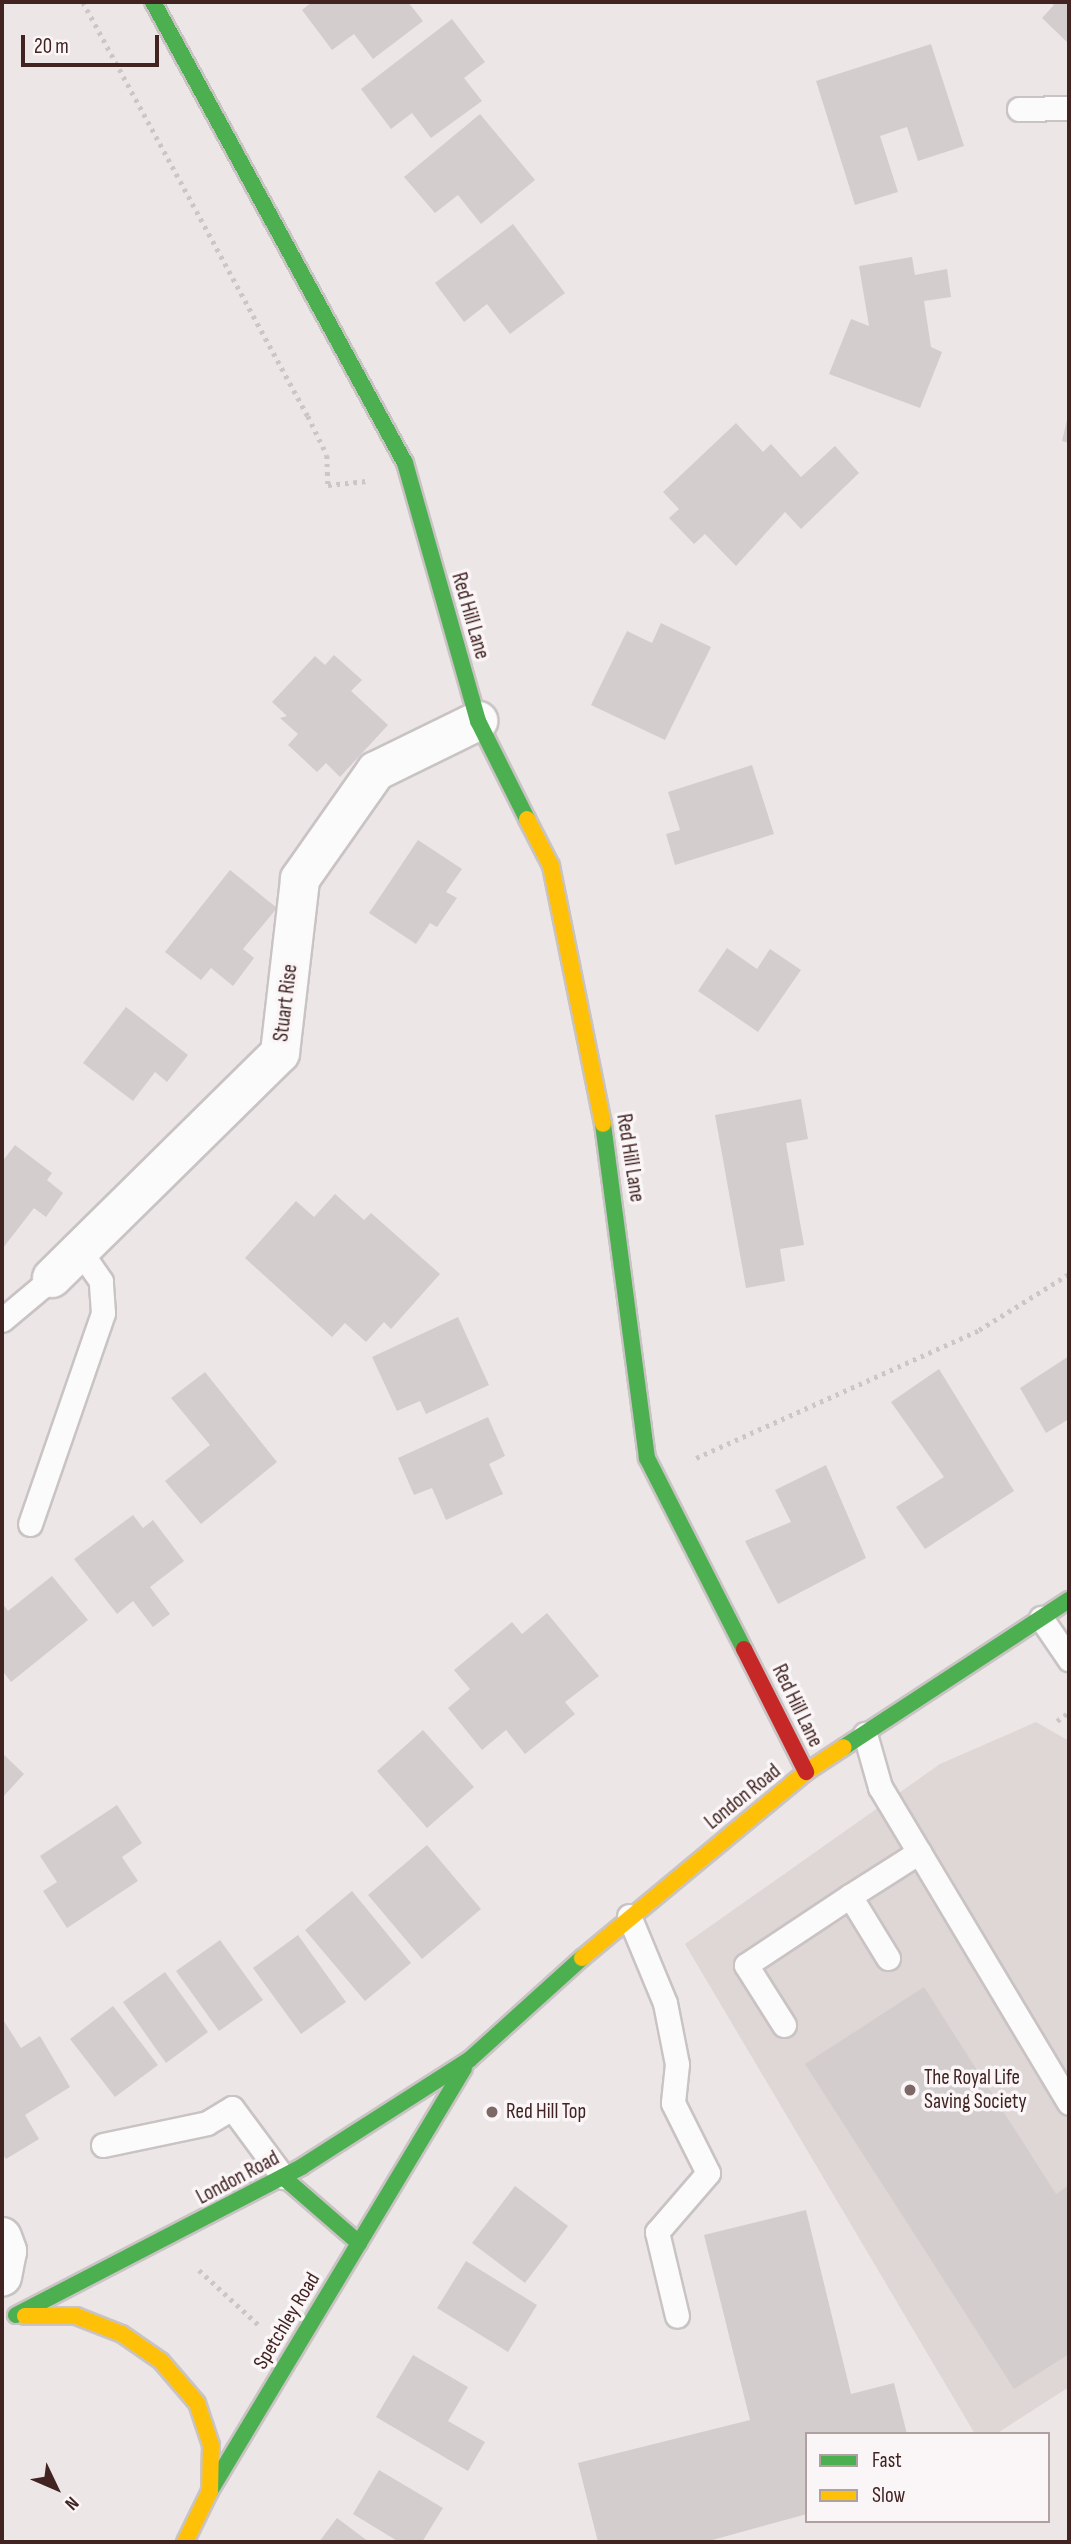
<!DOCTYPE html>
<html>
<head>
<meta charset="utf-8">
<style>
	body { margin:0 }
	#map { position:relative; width:1071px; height:2544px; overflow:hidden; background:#ece6e7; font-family:"Sofia Sans Condensed",sans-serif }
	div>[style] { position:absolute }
	.built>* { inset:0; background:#dfd6d6 }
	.building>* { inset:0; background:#d3cdce }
	.path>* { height:4.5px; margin-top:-2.25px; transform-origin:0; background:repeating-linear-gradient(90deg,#cec6c6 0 3.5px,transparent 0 8.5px) }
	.roads { filter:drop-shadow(2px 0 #c9c3c4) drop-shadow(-2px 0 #c9c3c4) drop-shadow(0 2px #c9c3c4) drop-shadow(0 -2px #c9c3c4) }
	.lane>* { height:23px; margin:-11.5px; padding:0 11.5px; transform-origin:11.5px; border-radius:11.5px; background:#fcfbfb }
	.street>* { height:38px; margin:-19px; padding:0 19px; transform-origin:19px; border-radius:19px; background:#fcfbfb }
	.fast>* { height:16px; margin:-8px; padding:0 8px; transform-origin:8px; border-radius:8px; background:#4caf50 }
	.slow>* { height:16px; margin:-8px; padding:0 8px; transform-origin:8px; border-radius:8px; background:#ffc107 }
	.jam>* { height:16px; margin:-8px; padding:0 8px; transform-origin:8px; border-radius:8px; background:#c62828 }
	.dots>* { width:19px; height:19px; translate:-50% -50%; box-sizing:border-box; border:4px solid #faf5f6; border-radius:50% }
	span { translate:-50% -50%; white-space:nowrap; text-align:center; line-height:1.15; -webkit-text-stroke:7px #faf5f6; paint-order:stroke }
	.street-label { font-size:21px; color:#412322 }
	.poi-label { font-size:21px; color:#412322 }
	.left { translate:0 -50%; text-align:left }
	.frame { position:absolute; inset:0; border:4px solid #412322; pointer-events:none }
	.legend { position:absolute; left:805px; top:2432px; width:245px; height:91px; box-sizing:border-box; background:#faf5f6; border:2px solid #b0a1a1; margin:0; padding:9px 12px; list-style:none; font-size:21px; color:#412322 }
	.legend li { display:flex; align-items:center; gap:14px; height:35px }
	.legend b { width:35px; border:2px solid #b0a1a1 }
	.north { position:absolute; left:21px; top:2453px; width:70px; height:70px; -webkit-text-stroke:5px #faf5f6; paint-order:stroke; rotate:134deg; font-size:19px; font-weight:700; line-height:28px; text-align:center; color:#412322 }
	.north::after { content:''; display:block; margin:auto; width:24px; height:32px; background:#412322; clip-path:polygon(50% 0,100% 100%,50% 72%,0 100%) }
	.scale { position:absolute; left:21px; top:35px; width:138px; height:32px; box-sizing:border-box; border:4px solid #412322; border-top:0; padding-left:9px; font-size:21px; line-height:24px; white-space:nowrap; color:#412322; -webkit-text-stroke:5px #faf5f6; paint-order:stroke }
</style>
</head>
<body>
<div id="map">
	<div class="built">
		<div style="clip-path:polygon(1036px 1722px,1069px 1741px,1069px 2387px,996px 2434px,975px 2434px,685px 1944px,940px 1764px)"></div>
	</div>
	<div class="building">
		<div style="clip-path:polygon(312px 2px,408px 2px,423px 21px,373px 59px,354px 34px,332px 50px,302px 10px)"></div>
		<div style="clip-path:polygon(1048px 2px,1069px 2px,1069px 44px,1042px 18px,1054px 5px)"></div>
		<div style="clip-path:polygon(452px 19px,485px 62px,464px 78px,482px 101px,431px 138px,412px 113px,391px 129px,361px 89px)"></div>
		<div style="clip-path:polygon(931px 44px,964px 146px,918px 161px,907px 127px,880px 136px,898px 192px,855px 205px,816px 81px)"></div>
		<div style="clip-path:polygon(480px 114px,535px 180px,481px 224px,458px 195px,435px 213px,404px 177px)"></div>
		<div style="clip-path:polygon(513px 224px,565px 293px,510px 334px,487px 304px,464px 322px,435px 283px)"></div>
		<div style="clip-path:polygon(912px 257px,915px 275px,947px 269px,951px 297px,924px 301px,931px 347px,942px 352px,920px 408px,829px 374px,851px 319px,869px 326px,859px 266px)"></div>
		<div style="clip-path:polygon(1068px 416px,1069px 416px,1069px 443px,1062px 441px)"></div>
		<div style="clip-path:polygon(736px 423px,763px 452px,771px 444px,801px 477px,835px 446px,859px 473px,801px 529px,785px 512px,736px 566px,705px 534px,694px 544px,669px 518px,679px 509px,663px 492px)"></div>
		<div style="clip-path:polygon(661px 623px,711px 647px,665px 740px,591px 705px,627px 631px,652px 643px)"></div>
		<div style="clip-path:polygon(334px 655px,362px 680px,351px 691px,388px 725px,340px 777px,326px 763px,317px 772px,288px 745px,298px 734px,280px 718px,287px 716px,272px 702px,315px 656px,325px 665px)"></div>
		<div style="clip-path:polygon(752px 765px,774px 834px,675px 865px,666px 834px,680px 830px,668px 792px)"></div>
		<div style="clip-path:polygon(418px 840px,462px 869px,446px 892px,457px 898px,437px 927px,430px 923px,416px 944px,369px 913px)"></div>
		<div style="clip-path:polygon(230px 870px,277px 908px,243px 949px,254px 958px,233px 986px,211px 968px,201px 980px,165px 952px)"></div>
		<div style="clip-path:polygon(727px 948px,757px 969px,770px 949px,801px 970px,758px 1032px,698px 991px)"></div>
		<div style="clip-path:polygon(126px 1007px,188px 1055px,167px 1082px,155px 1072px,133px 1101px,83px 1063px)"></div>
		<div style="clip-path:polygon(801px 1099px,808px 1139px,786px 1143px,804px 1245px,780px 1249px,785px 1281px,746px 1288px,715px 1115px)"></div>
		<div style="clip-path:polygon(15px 1145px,52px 1173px,47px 1180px,63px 1193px,46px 1217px,34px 1208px,3px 1248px,2px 1162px)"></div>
		<div style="clip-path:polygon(335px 1194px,364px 1220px,371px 1213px,440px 1274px,391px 1329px,384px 1322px,366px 1342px,345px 1323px,332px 1337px,245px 1258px,296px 1201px,314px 1217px)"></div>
		<div style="clip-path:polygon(458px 1317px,489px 1385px,426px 1414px,420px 1401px,397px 1411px,372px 1357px)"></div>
		<div style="clip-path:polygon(1069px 1356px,1069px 1419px,1046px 1433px,1020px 1388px)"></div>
		<div style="clip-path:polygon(939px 1369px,1014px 1491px,925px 1549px,896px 1507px,944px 1477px,891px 1402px)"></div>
		<div style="clip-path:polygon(205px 1372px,277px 1462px,201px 1524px,165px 1481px,210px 1445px,171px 1398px)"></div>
		<div style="clip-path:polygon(488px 1417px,505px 1456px,489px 1464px,503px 1494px,446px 1520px,432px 1488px,414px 1495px,398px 1458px)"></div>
		<div style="clip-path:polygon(826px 1465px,866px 1558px,778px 1604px,745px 1541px,791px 1522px,775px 1490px)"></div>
		<div style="clip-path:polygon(133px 1515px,143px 1528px,153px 1520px,184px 1561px,150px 1587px,170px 1614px,153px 1627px,133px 1601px,117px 1614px,74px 1559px)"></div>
		<div style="clip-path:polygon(52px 1576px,88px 1620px,11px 1682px,2px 1670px,2px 1603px,8px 1611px)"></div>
		<div style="clip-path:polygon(547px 1613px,599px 1676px,565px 1702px,575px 1714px,525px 1754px,506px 1730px,482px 1750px,448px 1708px,470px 1689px,454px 1670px,512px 1622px,522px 1634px)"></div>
		<div style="clip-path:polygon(423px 1730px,474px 1787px,427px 1828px,377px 1771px)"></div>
		<div style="clip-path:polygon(2px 1753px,24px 1774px,2px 1798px)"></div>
		<div style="clip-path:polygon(117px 1805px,142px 1843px,122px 1857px,138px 1881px,67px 1928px,43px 1891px,57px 1882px,40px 1856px)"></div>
		<div style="clip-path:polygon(427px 1845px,481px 1909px,422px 1959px,368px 1895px)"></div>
		<div style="clip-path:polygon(352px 1891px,411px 1963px,365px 2001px,305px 1930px)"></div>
		<div style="clip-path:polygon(298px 1935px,346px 2002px,301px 2034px,253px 1968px)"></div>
		<div style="clip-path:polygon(220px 1940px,263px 2000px,219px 2031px,176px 1971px)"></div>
		<div style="clip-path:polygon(165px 1972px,208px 2032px,166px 2063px,123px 2002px)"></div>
		<div style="clip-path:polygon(924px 1987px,1056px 2194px,1069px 2185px,1069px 2354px,1014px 2389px,805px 2064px)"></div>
		<div style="clip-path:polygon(113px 2006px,158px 2065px,115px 2097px,70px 2039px)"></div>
		<div style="clip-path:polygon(2px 2018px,21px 2048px,40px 2036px,70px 2087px,25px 2115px,39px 2139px,6px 2159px,2px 2153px)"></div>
		<div style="clip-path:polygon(515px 2186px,568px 2226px,525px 2283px,472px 2243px)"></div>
		<div style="clip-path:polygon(806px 2210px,851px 2394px,894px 2383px,907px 2434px,807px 2434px,807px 2514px,705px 2542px,598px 2542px,578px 2463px,750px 2420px,704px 2235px)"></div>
		<div style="clip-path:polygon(466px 2261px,537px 2305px,508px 2352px,437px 2308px)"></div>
		<div style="clip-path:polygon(413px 2355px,468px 2387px,448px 2421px,485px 2442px,468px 2471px,376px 2417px)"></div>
		<div style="clip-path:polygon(379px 2470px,443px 2508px,422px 2542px,399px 2542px,353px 2514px)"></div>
		<div style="clip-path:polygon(337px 2518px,369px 2542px,319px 2542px)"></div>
	</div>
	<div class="path">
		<div style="left:83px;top:2px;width:471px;rotate:61.5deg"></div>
		<div style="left:308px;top:416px;width:43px;rotate:64deg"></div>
		<div style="left:327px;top:455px;width:30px;rotate:88deg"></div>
		<div style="left:328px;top:485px;width:39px;rotate:-6deg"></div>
		<div style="left:696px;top:1458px;width:311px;rotate:-24.3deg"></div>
		<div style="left:979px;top:1330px;width:106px;rotate:-31.9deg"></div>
		<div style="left:1057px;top:1721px;width:15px;rotate:-37deg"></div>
		<div style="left:199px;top:2270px;width:83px;rotate:42.6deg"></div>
	</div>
	<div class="roads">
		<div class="lane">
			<div style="left:1019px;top:109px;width:50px;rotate:-1.1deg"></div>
			<div style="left:2px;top:1320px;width:65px;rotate:-40deg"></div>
			<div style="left:30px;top:1524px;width:223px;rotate:-70.9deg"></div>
			<div style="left:103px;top:1313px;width:32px;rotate:-94deg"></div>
			<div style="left:101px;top:1281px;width:37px;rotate:-125deg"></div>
			<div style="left:1041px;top:1618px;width:50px;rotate:55.7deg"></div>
			<div style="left:865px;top:1734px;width:55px;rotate:74.2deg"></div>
			<div style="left:880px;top:1787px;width:368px;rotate:59.1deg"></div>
			<div style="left:629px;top:1916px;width:94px;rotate:67.5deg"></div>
			<div style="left:665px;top:2003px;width:62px;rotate:78.9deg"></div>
			<div style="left:677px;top:2064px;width:39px;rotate:96deg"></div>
			<div style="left:673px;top:2103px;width:78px;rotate:63.4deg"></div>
			<div style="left:708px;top:2173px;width:78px;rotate:130.8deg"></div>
			<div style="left:657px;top:2232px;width:86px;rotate:76.6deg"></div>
			<div style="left:888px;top:1958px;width:73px;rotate:-121.5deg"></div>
			<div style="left:850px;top:1896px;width:82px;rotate:-32.5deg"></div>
			<div style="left:784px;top:2025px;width:71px;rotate:-122.3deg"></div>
			<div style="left:746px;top:1965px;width:125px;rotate:-33.6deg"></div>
			<div style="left:103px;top:2145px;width:106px;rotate:-11.9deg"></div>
			<div style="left:207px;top:2123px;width:29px;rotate:-31deg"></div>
			<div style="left:232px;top:2108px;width:86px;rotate:53.5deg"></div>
		</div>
		<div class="street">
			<div style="left:52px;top:1278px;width:320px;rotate:-44.6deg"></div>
			<div style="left:280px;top:1053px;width:175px;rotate:-83.4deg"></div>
			<div style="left:300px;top:879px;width:132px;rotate:-54.9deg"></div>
			<div style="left:376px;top:771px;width:114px;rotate:-26.1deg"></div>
			<div style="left:2px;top:2237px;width:15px;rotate:70deg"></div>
			<div style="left:7px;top:2251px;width:26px;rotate:101deg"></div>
		</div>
		<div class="fast">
			<div style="left:153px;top:2px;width:525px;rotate:61.34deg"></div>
			<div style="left:405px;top:463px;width:268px;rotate:74.2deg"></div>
			<div style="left:478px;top:721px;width:110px;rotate:63.4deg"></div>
			<div style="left:603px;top:1124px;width:337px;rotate:82.5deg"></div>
			<div style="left:647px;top:1458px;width:214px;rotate:63.1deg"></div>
			<div style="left:844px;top:1747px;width:269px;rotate:-33.2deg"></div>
			<div style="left:283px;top:2177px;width:101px;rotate:41deg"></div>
			<div style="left:16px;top:2315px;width:323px;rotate:-27.4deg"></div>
			<div style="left:303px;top:2166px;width:197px;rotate:-32.6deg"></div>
			<div style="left:469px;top:2060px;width:152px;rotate:-42.1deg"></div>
			<div style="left:210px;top:2491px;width:493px;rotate:-59deg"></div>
		</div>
		<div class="slow">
			<div style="left:527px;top:819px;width:53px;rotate:62.9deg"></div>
			<div style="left:551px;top:866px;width:263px;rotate:78.6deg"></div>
			<div style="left:582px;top:1958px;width:291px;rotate:-39.7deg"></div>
			<div style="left:806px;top:1772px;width:45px;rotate:-33.3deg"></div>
			<div style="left:25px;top:2316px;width:51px"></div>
			<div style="left:76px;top:2316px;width:49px;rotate:21.4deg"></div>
			<div style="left:122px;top:2334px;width:47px;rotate:34.7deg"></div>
			<div style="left:161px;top:2361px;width:55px;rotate:49.4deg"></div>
			<div style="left:197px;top:2403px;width:44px;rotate:71.6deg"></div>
			<div style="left:211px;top:2445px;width:46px;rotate:91.2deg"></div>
			<div style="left:210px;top:2491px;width:57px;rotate:116.1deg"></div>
		</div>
		<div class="jam">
			<div style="left:744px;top:1649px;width:138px;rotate:63.2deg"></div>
		</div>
	</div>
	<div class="dots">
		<div style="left:910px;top:2090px;background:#7d6767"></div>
		<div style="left:492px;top:2112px;background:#7d6767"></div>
	</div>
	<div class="street-label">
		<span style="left:470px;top:616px;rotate:74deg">Red Hill Lane</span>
		<span style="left:286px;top:1003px;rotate:-83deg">Stuart Rise</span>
		<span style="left:630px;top:1158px;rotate:81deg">Red Hill Lane</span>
		<span style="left:797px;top:1706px;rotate:64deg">Red Hill Lane</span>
		<span style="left:743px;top:1797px;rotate:-39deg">London Road</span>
		<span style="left:238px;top:2178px;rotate:-28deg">London Road</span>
		<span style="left:287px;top:2321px;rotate:-59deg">Spetchley Road</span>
	</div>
	<div class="poi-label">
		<span class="left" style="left:924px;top:2090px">The Royal Life<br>Saving Society</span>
		<span class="left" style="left:506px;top:2112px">Red Hill Top</span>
	</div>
	<div class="frame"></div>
	<ul class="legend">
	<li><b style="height:9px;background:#4caf50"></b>Fast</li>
	<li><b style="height:9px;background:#ffc107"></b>Slow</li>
	</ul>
	<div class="north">N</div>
	<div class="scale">20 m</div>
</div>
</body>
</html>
